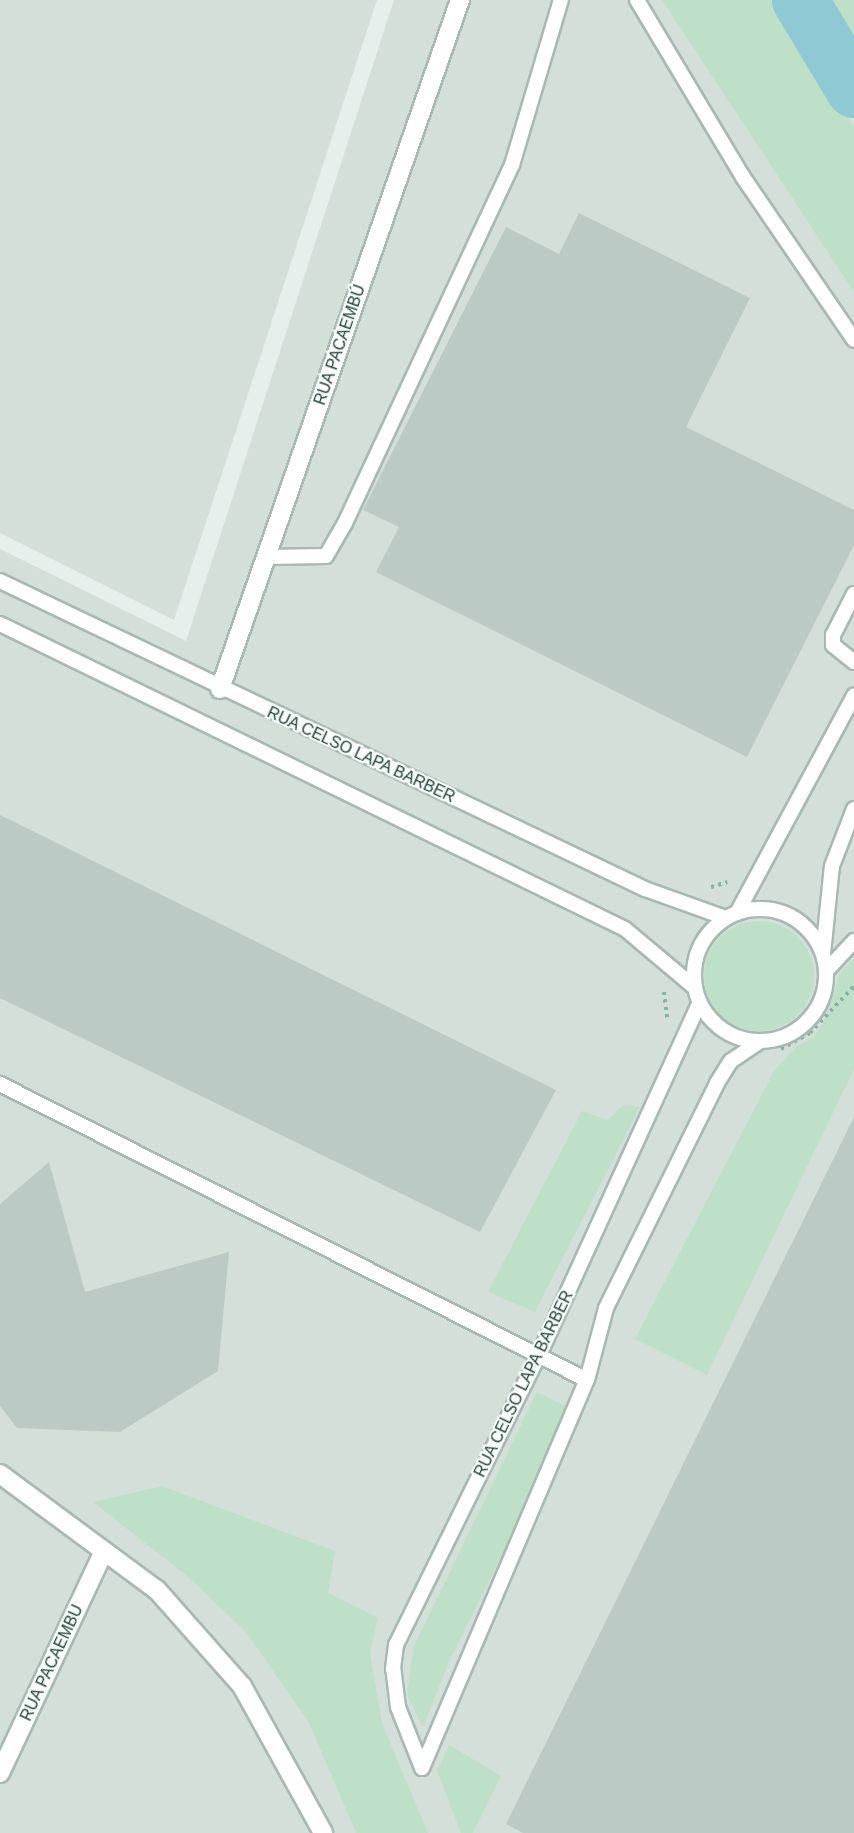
<!DOCTYPE html>
<html>
<head>
<meta charset="utf-8">
<style>
	body { margin:0 }
	#map { position:relative; width:854px; height:1833px; overflow:hidden; background:#e6efeb; font-family:Arial,sans-serif }
	div>[style] { position:absolute }
	.built>* { inset:0; background:#d4dfda }
	.green>* { inset:0; background:#bfe0c8 }
	.round { border-radius:50% }
	.river>* { height:56px; margin:-28px; padding:0 28px; transform-origin:28px; border-radius:28px; background:#8ec9d4 }
	.building>* { inset:0; background:#bbcac4 }
	.path>* { height:4px; margin-top:-2px; transform-origin:0; background:repeating-linear-gradient(90deg,#86b3a5 0 3px,transparent 0 7.5px) }
	.roads { filter:drop-shadow(2px 0 #a8b8b2) drop-shadow(-2px 0 #a8b8b2) drop-shadow(0 2px #a8b8b2) drop-shadow(0 -2px #a8b8b2) }
	.lane>* { height:14px; margin:-7px; padding:0 7px; transform-origin:7px; border-radius:7px; background:#fff }
	.lane>.ring { margin:-7px; padding:0; box-sizing:content-box; background:none; border:14px solid #fff; border-radius:50% }
	.street>* { height:18px; margin:-9px; padding:0 9px; transform-origin:9px; border-radius:9px; background:#fff }
	span { translate:-50% -50%; white-space:nowrap; text-align:center; line-height:1.15; -webkit-text-stroke:4.5px #f7fbf9; paint-order:stroke }
	.street-label { font-size:16px; color:#24423a }
</style>
</head>
<body>
<div id="map">
	<div class="built">
		<div style="clip-path:polygon(0 0,377px 0,174px 620px,0 533px)"></div>
		<div style="clip-path:polygon(394px 0,854px 0,854px 1833px,0 1833px,0 549px,186px 641px)"></div>
	</div>
	<div class="green">
		<div style="clip-path:polygon(662px 0,776px 0,854px 127px,854px 292px)"></div>
		<div style="clip-path:polygon(813px 0,854px 0,854px 67px)"></div>
		<div class="round" style="left:704px;top:921px;width:110px;height:110px"></div>
		<div style="clip-path:polygon(854px 958px,854px 1069px,707px 1375px,635px 1339px,774px 1071px,797px 1046px,814px 1037px,828px 1014px,839px 975px)"></div>
		<div style="clip-path:polygon(623px 1105px,640px 1107px,535px 1312px,488px 1292px,582px 1111px,608px 1120px)"></div>
		<div style="clip-path:polygon(537px 1392px,573px 1410px,449px 1662px,423px 1727px,407px 1695px,413px 1648px)"></div>
		<div style="clip-path:polygon(162px 1486px,335px 1551px,328px 1593px,378px 1618px,370px 1653px,382px 1723px,428px 1833px,356px 1833px,309px 1723px,246px 1632px,187px 1576px,93px 1502px)"></div>
		<div style="clip-path:polygon(449px 1745px,501px 1776px,473px 1833px,461px 1833px,437px 1771px)"></div>
	</div>
	<div class="river">
		<div style="left:800px;top:0;width:105px;rotate:59deg"></div>
	</div>
	<div class="building">
		<div style="clip-path:polygon(579px 213px,750px 298px,686px 427px,854px 510px,854px 545px,747px 757px,376px 572px,399px 527px,363px 510px,506px 227px,559px 254px)"></div>
		<div style="clip-path:polygon(0 815px,556px 1090px,480px 1232px,0 998px)"></div>
		<div style="clip-path:polygon(854px 1117px,854px 1833px,523px 1833px,506px 1824px)"></div>
		<div style="clip-path:polygon(49px 1162px,85px 1292px,229px 1252px,218px 1371px,120px 1432px,17px 1428px,0 1406px,0 1204px)"></div>
	</div>
	<div class="path">
		<div style="left:711px;top:887px;width:17px;rotate:-17deg"></div>
		<div style="left:664px;top:992px;width:26px;rotate:83deg"></div>
		<div style="left:781px;top:1049px;width:33px;rotate:-29deg"></div>
		<div style="left:810px;top:1033px;width:64px;rotate:-46.9deg"></div>
	</div>
	<div class="roads">
		<div class="lane">
			<div style="left:637px;top:0;width:206px;rotate:59.1deg"></div>
			<div style="left:743px;top:177px;width:197px;rotate:55.7deg"></div>
			<div style="left:266px;top:557px;width:60px;rotate:-1deg"></div>
			<div style="left:326px;top:556px;width:38px;rotate:-60deg"></div>
			<div style="left:345px;top:523px;width:395px;rotate:-65deg"></div>
			<div style="left:512px;top:165px;width:172px;rotate:-73.5deg"></div>
			<div style="left:0;top:581px;width:715px;rotate:25.53deg"></div>
			<div style="left:645px;top:889px;width:86px;rotate:19.7deg"></div>
			<div style="left:854px;top:594px;width:46px;rotate:117.1deg"></div>
			<div style="left:833px;top:635px;width:10px;rotate:90deg"></div>
			<div style="left:833px;top:645px;width:27px;rotate:39deg"></div>
			<div style="left:0;top:624px;width:695px;rotate:26.01deg"></div>
			<div style="left:625px;top:929px;width:90px;rotate:40deg"></div>
			<div class="ring" style="left:694px;top:909px;width:118px;height:118px"></div>
			<div style="left:737px;top:913px;width:247px;rotate:-61.7deg"></div>
			<div style="left:823px;top:954px;width:88px;rotate:-84.2deg"></div>
			<div style="left:832px;top:866px;width:61px;rotate:-68.9deg"></div>
			<div style="left:827px;top:970px;width:40px;rotate:-47deg"></div>
			<div style="left:0;top:1084px;width:657px;rotate:26.76deg"></div>
			<div style="left:422px;top:1768px;width:66px;rotate:-111.5deg"></div>
			<div style="left:398px;top:1707px;width:38px;rotate:-97deg"></div>
			<div style="left:393px;top:1669px;width:24px;rotate:-83deg"></div>
			<div style="left:396px;top:1645px;width:323px;rotate:-63.8deg"></div>
			<div style="left:539px;top:1355px;width:386px;rotate:-65.5deg"></div>
			<div style="left:422px;top:1768px;width:422px;rotate:-67deg"></div>
			<div style="left:587px;top:1380px;width:74px;rotate:-75.2deg"></div>
			<div style="left:606px;top:1308px;width:251px;rotate:-63.7deg"></div>
			<div style="left:717px;top:1083px;width:26px;rotate:-58deg"></div>
			<div style="left:731px;top:1061px;width:34px;rotate:-34deg"></div>
		</div>
		<div class="street">
			<div style="left:220px;top:689px;width:730px;rotate:-70.8deg"></div>
			<div style="left:0;top:1474px;width:195px;rotate:36.5deg"></div>
			<div style="left:157px;top:1590px;width:128px;rotate:48.5deg"></div>
			<div style="left:242px;top:1686px;width:168px;rotate:61.1deg"></div>
			<div style="left:0;top:1773px;width:245px;rotate:-64.9deg"></div>
		</div>
	</div>
	<div class="street-label">
		<span style="left:340px;top:345px;rotate:-71deg">RUA PACAEMBÚ</span>
		<span style="left:361px;top:755px;rotate:25deg">RUA CELSO LAPA BARBER</span>
		<span style="left:524px;top:1384px;rotate:-64deg">RUA CELSO LAPA BARBER</span>
		<span style="left:52px;top:1663px;rotate:-65deg">RUA PACAEMBU</span>
	</div>
</div>
</body>
</html>
